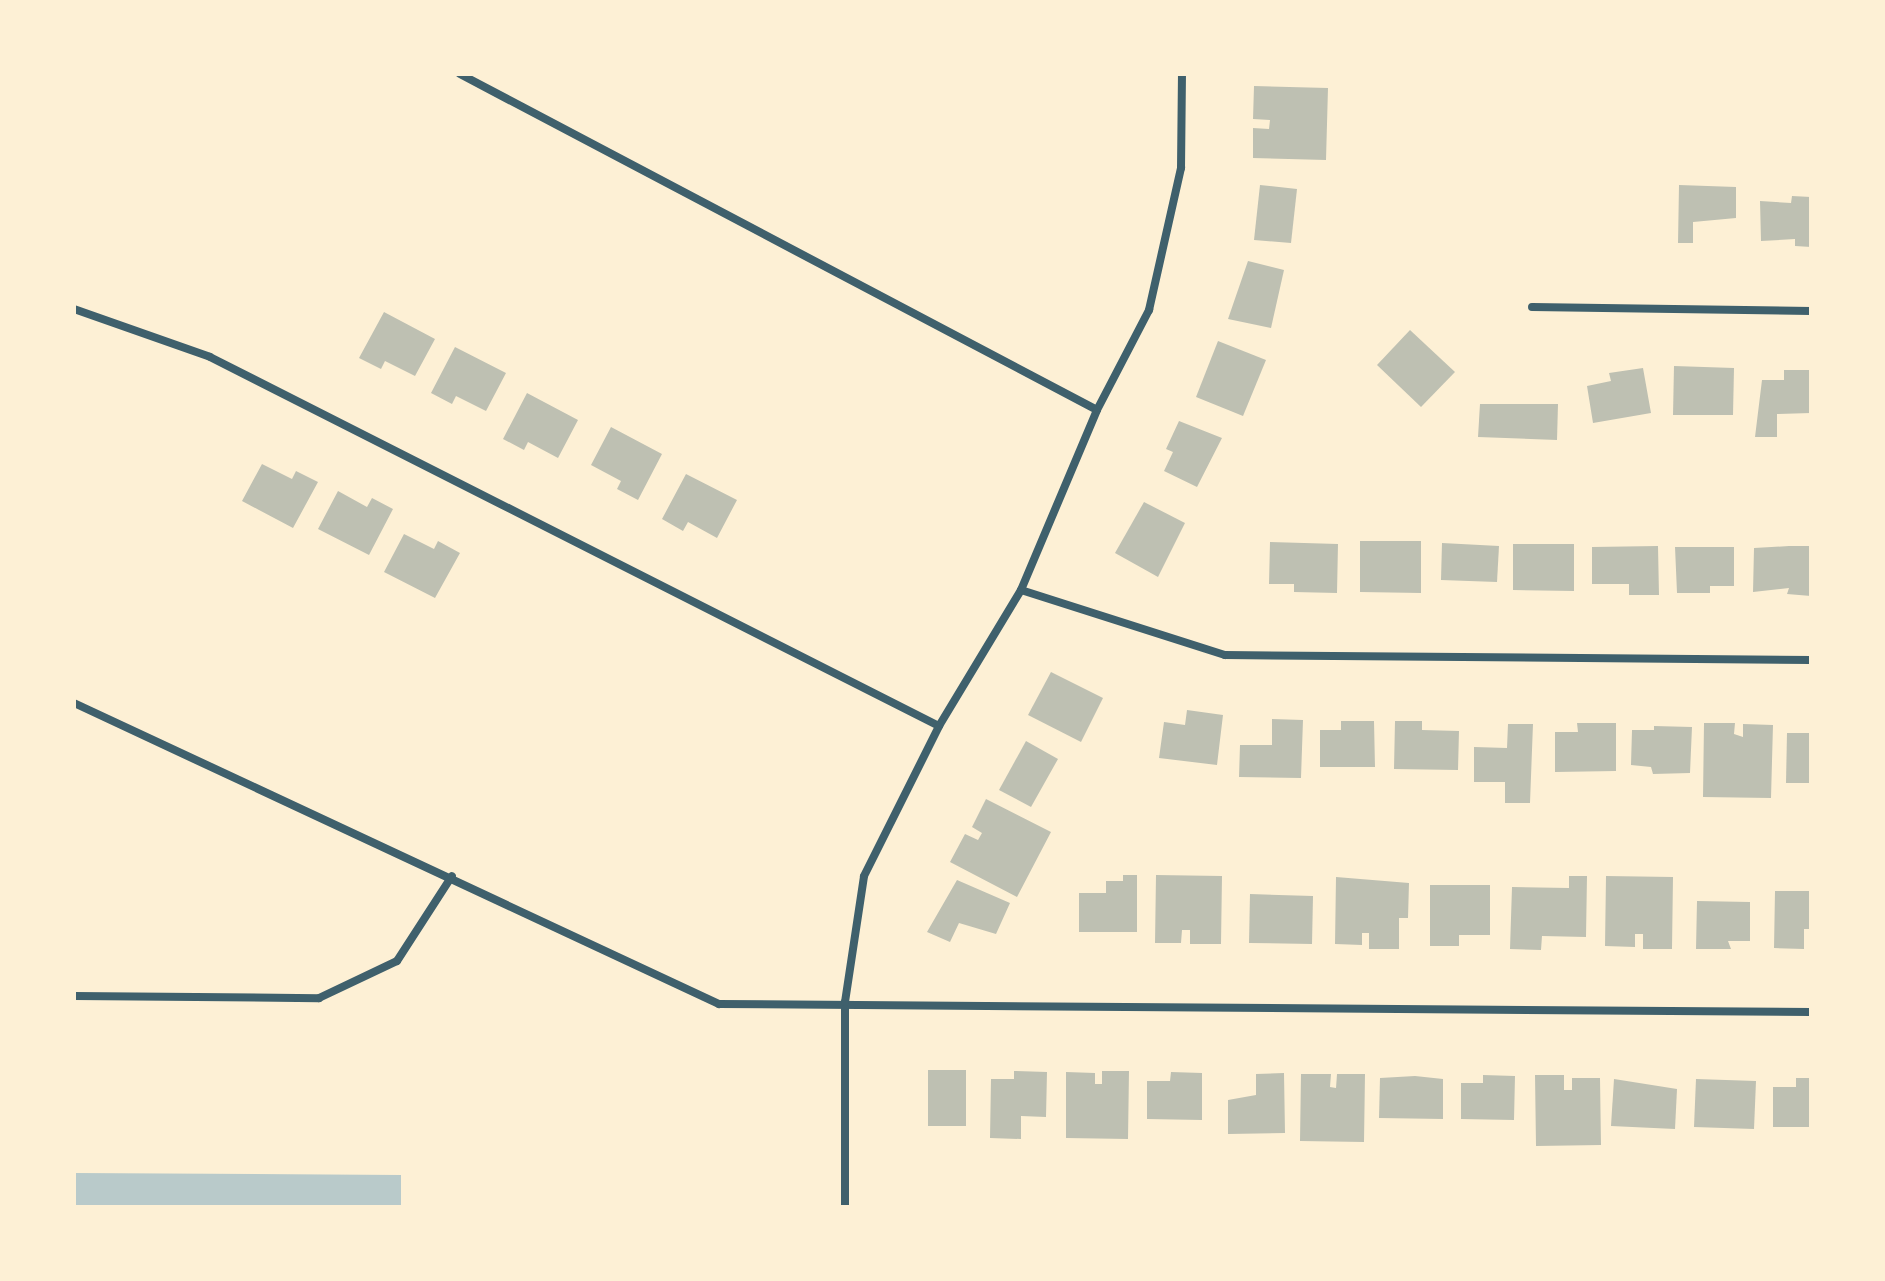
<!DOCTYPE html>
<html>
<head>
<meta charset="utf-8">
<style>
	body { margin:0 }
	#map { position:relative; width:1885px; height:1281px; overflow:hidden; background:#fdf0d5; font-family:"PT Sans Narrow",sans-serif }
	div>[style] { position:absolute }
	.green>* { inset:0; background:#b9caca }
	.building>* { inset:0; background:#bec0b2 }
	.minor>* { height:8px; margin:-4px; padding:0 4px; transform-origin:4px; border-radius:4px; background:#3f606c }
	span { translate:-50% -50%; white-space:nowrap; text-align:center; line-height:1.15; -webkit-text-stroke:6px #fdf0d5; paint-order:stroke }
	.frame { position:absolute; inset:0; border:76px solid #fdf0d5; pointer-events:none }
</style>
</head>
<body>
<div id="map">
	<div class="green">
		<div style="clip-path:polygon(74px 1173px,401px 1175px,401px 1207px,74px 1207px)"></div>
	</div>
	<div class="building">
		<div style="clip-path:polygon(1254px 86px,1328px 88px,1326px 160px,1253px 158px,1253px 128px,1269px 129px,1270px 120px,1253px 119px)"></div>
		<div style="clip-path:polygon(1260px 185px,1297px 189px,1291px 243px,1254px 240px)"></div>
		<div style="clip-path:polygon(1679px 185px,1736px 187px,1736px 218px,1693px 222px,1693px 243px,1678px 243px)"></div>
		<div style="clip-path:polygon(1792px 196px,1811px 197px,1811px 247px,1795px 246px,1795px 239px,1761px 241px,1760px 201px,1791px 203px)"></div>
		<div style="clip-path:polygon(1248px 261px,1284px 270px,1271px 328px,1228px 319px)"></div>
		<div style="clip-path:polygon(384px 312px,435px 339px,415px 376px,385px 361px,381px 369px,359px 358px)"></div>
		<div style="clip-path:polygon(1410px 330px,1455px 372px,1421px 407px,1377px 365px)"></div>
		<div style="clip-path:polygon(1218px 341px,1266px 360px,1243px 416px,1196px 397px)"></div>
		<div style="clip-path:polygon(455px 347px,506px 373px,486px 411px,456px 396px,452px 404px,431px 393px)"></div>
		<div style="clip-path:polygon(1674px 366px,1734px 368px,1733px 415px,1673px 415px)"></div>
		<div style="clip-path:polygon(1643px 368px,1651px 413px,1593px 423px,1587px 386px,1611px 381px,1609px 373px)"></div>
		<div style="clip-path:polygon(1784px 370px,1811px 370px,1811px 413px,1777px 414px,1777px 437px,1755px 437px,1762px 380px,1784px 380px)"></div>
		<div style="clip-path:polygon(527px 393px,578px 420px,558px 458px,528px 442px,524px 450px,503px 439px)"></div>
		<div style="clip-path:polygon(1480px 404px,1558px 404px,1557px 440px,1478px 437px)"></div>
		<div style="clip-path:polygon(1179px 421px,1222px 438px,1197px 487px,1164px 471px,1173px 452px,1166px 449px)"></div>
		<div style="clip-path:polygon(611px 427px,662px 454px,638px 500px,617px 489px,621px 481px,591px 465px)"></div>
		<div style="clip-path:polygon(262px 464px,292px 479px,296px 471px,318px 482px,293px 528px,242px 501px)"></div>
		<div style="clip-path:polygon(686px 474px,737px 500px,717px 538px,688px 522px,683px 531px,662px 519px)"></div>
		<div style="clip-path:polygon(338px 491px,367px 507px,372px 498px,393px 509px,369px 555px,318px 529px)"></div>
		<div style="clip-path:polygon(1144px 502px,1185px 523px,1158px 577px,1115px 553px)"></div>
		<div style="clip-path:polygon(404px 534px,434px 549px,438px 541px,460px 553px,435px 598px,384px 572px)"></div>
		<div style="clip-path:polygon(1360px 541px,1421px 541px,1421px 593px,1360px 592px)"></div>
		<div style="clip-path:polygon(1270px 542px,1338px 544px,1337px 593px,1294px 592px,1294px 584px,1269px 584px)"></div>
		<div style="clip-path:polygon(1442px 543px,1499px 546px,1497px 582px,1441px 580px)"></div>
		<div style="clip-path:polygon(1513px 544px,1574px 544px,1574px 591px,1513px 590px)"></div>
		<div style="clip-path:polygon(1658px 546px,1659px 595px,1629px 595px,1629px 584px,1592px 584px,1592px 547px)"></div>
		<div style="clip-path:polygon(1789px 546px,1811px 546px,1811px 596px,1787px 594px,1789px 588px,1753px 592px,1754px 548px)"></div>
		<div style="clip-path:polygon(1675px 547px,1734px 547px,1734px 586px,1710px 586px,1710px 593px,1677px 593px)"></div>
		<div style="clip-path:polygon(1051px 672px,1103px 698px,1081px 742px,1028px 715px)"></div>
		<div style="clip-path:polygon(1187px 710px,1223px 715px,1217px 765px,1159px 758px,1164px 722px,1185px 725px)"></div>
		<div style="clip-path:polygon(1272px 719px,1303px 720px,1301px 778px,1239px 777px,1240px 745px,1272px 745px)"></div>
		<div style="clip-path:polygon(1341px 721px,1374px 721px,1375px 767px,1320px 767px,1320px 730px,1341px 730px)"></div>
		<div style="clip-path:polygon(1395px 721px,1422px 721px,1422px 730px,1459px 731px,1458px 770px,1394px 769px)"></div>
		<div style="clip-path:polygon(1577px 723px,1616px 723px,1616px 771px,1555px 772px,1555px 732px,1578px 732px)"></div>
		<div style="clip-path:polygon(1704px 723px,1735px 723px,1734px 734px,1743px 737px,1743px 724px,1773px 725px,1771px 798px,1703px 797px)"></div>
		<div style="clip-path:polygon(1508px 724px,1533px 724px,1530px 803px,1505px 803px,1505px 782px,1474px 782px,1474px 747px,1507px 748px)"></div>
		<div style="clip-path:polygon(1654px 726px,1692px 727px,1690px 773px,1653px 774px,1651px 767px,1631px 765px,1632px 730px,1654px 730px)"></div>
		<div style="clip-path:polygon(1787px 733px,1811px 733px,1811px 783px,1786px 783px)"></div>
		<div style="clip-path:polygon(1026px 741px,1058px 759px,1031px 807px,999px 790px)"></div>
		<div style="clip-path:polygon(986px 799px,1051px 832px,1017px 897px,950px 862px,965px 834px,978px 840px,982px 833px,972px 827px)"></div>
		<div style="clip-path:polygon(1123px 875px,1137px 875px,1137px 932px,1079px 932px,1079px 893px,1106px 893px,1106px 881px,1123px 881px)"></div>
		<div style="clip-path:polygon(1156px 875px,1222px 876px,1221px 944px,1190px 944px,1190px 930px,1182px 930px,1181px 943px,1155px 943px)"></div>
		<div style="clip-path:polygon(1569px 876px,1587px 876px,1586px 937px,1542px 936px,1541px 950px,1510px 949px,1512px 887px,1569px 888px)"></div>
		<div style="clip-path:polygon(1606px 876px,1673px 877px,1672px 949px,1643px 949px,1643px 934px,1635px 934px,1635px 947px,1605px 946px)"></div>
		<div style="clip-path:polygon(1336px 877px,1409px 883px,1408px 918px,1399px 918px,1399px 949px,1369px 949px,1369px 933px,1362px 933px,1362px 945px,1335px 944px)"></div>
		<div style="clip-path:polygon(957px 880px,1010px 903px,996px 934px,959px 923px,950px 942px,927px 932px)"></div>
		<div style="clip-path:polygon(1430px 885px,1490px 885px,1490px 935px,1459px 935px,1459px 946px,1430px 946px)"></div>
		<div style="clip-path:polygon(1775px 891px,1811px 891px,1811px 929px,1804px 929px,1804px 949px,1774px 948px)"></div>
		<div style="clip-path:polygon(1250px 894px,1313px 896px,1312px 944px,1249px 943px)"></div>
		<div style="clip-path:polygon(1697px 901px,1750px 902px,1750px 941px,1728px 941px,1731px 949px,1696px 949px)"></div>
		<div style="clip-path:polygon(928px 1070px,966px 1070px,966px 1126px,928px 1126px)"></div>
		<div style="clip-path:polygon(1014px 1071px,1047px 1072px,1046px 1117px,1021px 1116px,1021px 1139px,990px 1138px,991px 1079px,1014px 1079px)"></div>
		<div style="clip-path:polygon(1102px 1071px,1129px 1071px,1128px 1139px,1066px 1138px,1066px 1072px,1095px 1073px,1095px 1084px,1102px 1084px)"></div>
		<div style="clip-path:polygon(1171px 1072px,1202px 1073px,1202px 1120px,1147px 1119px,1147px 1081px,1170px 1081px)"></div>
		<div style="clip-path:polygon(1284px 1073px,1285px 1133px,1228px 1134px,1228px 1100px,1256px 1095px,1256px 1074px)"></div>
		<div style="clip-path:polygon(1301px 1074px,1331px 1074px,1330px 1087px,1336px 1088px,1337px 1074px,1365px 1074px,1364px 1142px,1300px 1141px)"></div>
		<div style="clip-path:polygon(1483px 1075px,1515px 1076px,1514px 1120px,1461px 1119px,1461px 1083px,1483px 1083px)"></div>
		<div style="clip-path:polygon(1535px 1075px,1564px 1075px,1564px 1090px,1572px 1090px,1572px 1078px,1600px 1078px,1601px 1145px,1536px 1146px)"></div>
		<div style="clip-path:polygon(1415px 1076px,1443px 1079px,1443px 1119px,1379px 1118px,1380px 1078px)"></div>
		<div style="clip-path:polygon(1796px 1078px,1811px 1078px,1811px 1127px,1773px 1127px,1773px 1087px,1796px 1087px)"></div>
		<div style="clip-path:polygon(1614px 1079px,1677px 1089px,1675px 1129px,1611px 1126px)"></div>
		<div style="clip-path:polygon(1696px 1079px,1756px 1081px,1754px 1129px,1694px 1127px)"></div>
	</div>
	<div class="minor">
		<div style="left:460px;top:74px;width:720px;rotate:27.81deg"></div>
		<div style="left:1532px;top:307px;width:279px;rotate:0.8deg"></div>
		<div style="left:74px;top:309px;width:144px;rotate:19.4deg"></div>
		<div style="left:210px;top:357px;width:817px;rotate:26.85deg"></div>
		<div style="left:1021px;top:590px;width:214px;rotate:17.7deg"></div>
		<div style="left:1225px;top:655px;width:586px;rotate:0.49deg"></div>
		<div style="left:74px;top:703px;width:712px;rotate:25.02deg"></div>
		<div style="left:719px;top:1004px;width:1092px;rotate:0.42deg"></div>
		<div style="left:74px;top:996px;width:245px;rotate:0.5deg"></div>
		<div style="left:319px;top:998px;width:86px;rotate:-25.4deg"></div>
		<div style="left:397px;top:961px;width:101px;rotate:-57.1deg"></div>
		<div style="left:845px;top:1207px;width:205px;rotate:-90deg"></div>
		<div style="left:845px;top:1002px;width:127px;rotate:-81.4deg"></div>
		<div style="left:864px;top:876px;width:168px;rotate:-63.4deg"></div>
		<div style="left:939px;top:726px;width:159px;rotate:-58.9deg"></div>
		<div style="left:1021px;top:590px;width:195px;rotate:-67.1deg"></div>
		<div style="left:1097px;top:410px;width:113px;rotate:-62.5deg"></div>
		<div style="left:1149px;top:310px;width:146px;rotate:-77.3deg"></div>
		<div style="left:1181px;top:168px;width:94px;rotate:-89.4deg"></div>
	</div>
	<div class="frame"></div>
</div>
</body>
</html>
